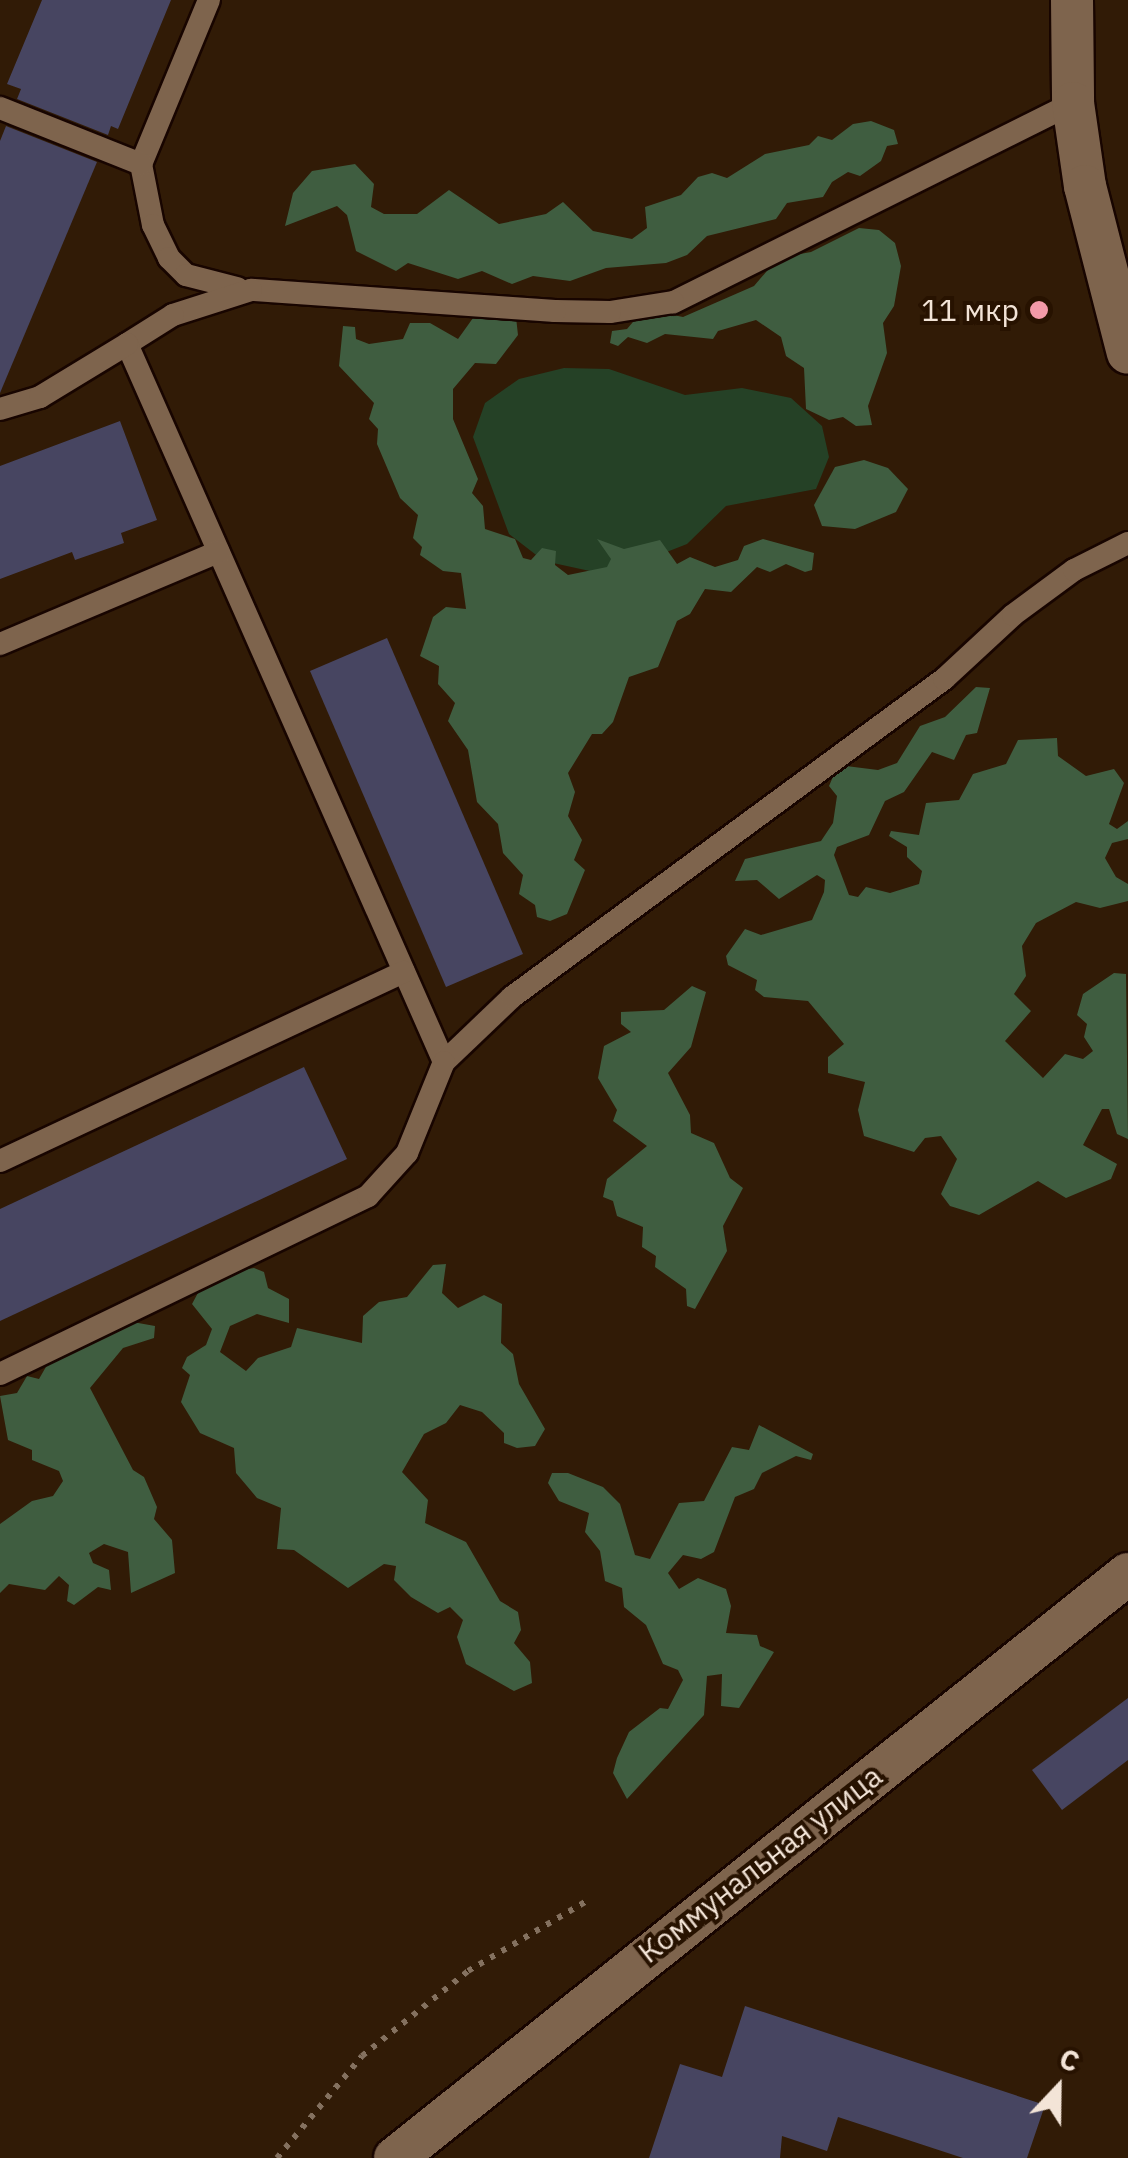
<!DOCTYPE html>
<html>
<head>
<meta charset="utf-8">
<style>
	body { margin:0 }
	#map { position:relative; width:1128px; height:2158px; overflow:hidden; background:#311b06; font-family:"IBM Plex Sans",sans-serif }
	div>[style] { position:absolute }
	.green>* { inset:0; background:#254126 }
	.forest>* { inset:0; background:#3f5d40 }
	.building>* { inset:0; background:#474561 }
	.path>* { height:6px; margin-top:-3px; transform-origin:0; background:repeating-linear-gradient(90deg,#84715f 0 5px,transparent 0 13px) }
	.roads { filter:drop-shadow(2px 0 #180500) drop-shadow(-2px 0 #180500) drop-shadow(0 2px #180500) drop-shadow(0 -2px #180500) }
	.service>* { height:22px; margin:-11px; padding:0 11px; transform-origin:11px; border-radius:11px; background:#7e644d }
	.minor>* { height:42px; margin:-21px; padding:0 21px; transform-origin:21px; border-radius:21px; background:#7e644d }
	.dots>* { width:28px; height:28px; translate:-50% -50%; box-sizing:border-box; border:5px solid #271200; border-radius:50% }
	span { translate:-50% -50%; white-space:nowrap; text-align:center; line-height:1.15; -webkit-text-stroke:8px #271200; paint-order:stroke }
	.poi-label { font-size:30px; color:#f3e4d7 }
	.right { translate:-100% -50%; text-align:right }
	.street-label { font-size:30px; color:#f3e4d7 }
	.north { position:absolute; left:1008px; top:2038px; width:100px; height:100px; -webkit-text-stroke:8px #271200; paint-order:stroke; rotate:22deg; font-size:28px; font-weight:700; line-height:40px; text-align:center; color:#f3e4d7 }
	.north::after { content:''; display:block; margin:auto; width:35px; height:45px; background:#f3e4d7; clip-path:polygon(50% 0,100% 100%,50% 72%,0 100%) }
</style>
</head>
<body>
<div id="map">
	<div class="green">
		<div style="clip-path:polygon(564px 368px,609px 369px,685px 395px,742px 388px,791px 398px,822px 426px,829px 457px,816px 489px,726px 506px,687px 544px,608px 575px,544px 561px,509px 534px,473px 437px,485px 403px,519px 379px)"></div>
	</div>
	<div class="forest">
		<div style="clip-path:polygon(871px 121px,894px 130px,898px 144px,887px 146px,881px 161px,860px 176px,848px 172px,832px 182px,823px 197px,787px 203px,776px 219px,707px 236px,687px 255px,666px 263px,606px 268px,570px 281px,533px 276px,512px 284px,482px 271px,458px 279px,408px 263px,396px 271px,356px 251px,347px 215px,337px 206px,285px 226px,293px 193px,312px 171px,355px 164px,374px 184px,371px 207px,384px 214px,417px 214px,449px 190px,499px 224px,546px 214px,563px 202px,593px 231px,632px 239px,647px 228px,645px 207px,681px 195px,698px 177px,712px 173px,727px 178px,765px 154px,809px 145px,818px 136px,832px 140px,853px 124px)"></div>
		<div style="clip-path:polygon(859px 228px,879px 230px,895px 243px,901px 266px,894px 306px,883px 323px,887px 353px,868px 406px,872px 425px,856px 426px,843px 417px,829px 420px,806px 409px,804px 368px,786px 356px,781px 337px,756px 320px,718px 331px,713px 339px,665px 334px,647px 343px,628px 337px,618px 346px,610px 343px,612px 331px,627px 329px,644px 309px,683px 317px,754px 286px,778px 258px,811px 252px)"></div>
		<div style="clip-path:polygon(478px 311px,516px 317px,518px 335px,496px 364px,475px 363px,453px 389px,453px 419px,478px 479px,472px 493px,483px 506px,485px 529px,515px 539px,523px 558px,531px 560px,542px 548px,556px 551px,555px 565px,568px 575px,607px 567px,611px 559px,597px 539px,624px 549px,660px 540px,677px 564px,690px 557px,715px 567px,738px 560px,744px 546px,763px 539px,814px 553px,812px 570px,805px 572px,786px 564px,770px 572px,757px 567px,731px 592px,705px 589px,690px 614px,677px 621px,658px 667px,629px 677px,613px 722px,602px 734px,592px 734px,568px 773px,575px 792px,568px 816px,582px 840px,574px 860px,585px 870px,567px 914px,550px 921px,537px 917px,535px 905px,519px 894px,523px 875px,503px 853px,498px 824px,477px 802px,468px 750px,448px 721px,455px 703px,438px 684px,439px 666px,420px 656px,433px 617px,446px 607px,466px 609px,461px 573px,443px 571px,420px 555px,422px 547px,413px 538px,418px 515px,400px 498px,377px 444px,378px 429px,369px 419px,374px 403px,339px 366px,343px 326px,355px 327px,356px 339px,369px 344px,403px 339px,410px 323px,430px 323px,458px 339px)"></div>
		<div style="clip-path:polygon(864px 460px,888px 468px,908px 489px,896px 512px,855px 529px,822px 526px,814px 505px,835px 467px)"></div>
		<div style="clip-path:polygon(976px 687px,990px 688px,977px 733px,966px 735px,954px 760px,932px 752px,904px 792px,885px 801px,869px 835px,837px 847px,834px 855px,849px 895px,858px 897px,866px 887px,890px 893px,919px 884px,922px 871px,907px 857px,907px 847px,889px 836px,891px 831px,919px 835px,926px 803px,959px 800px,973px 774px,1006px 764px,1018px 740px,1057px 738px,1058px 756px,1086px 776px,1114px 769px,1124px 783px,1109px 824px,1117px 829px,1128px 821px,1128px 839px,1112px 843px,1105px 858px,1116px 877px,1128px 884px,1128px 901px,1100px 908px,1076px 902px,1036px 923px,1022px 946px,1026px 976px,1014px 994px,1031px 1011px,1005px 1041px,1043px 1078px,1065px 1054px,1083px 1059px,1093px 1051px,1084px 1037px,1087px 1024px,1077px 1015px,1083px 994px,1114px 973px,1126px 974px,1128px 1139px,1117px 1134px,1109px 1109px,1102px 1109px,1083px 1145px,1117px 1164px,1111px 1179px,1066px 1198px,1038px 1181px,979px 1215px,950px 1206px,941px 1194px,957px 1159px,941px 1136px,925px 1138px,914px 1152px,864px 1136px,858px 1110px,865px 1082px,828px 1073px,828px 1057px,844px 1044px,808px 1001px,764px 997px,755px 990px,757px 980px,728px 965px,726px 956px,745px 929px,761px 935px,812px 920px,824px 892px,825px 880px,817px 875px,779px 899px,757px 880px,735px 881px,745px 859px,821px 841px,833px 823px,837px 796px,829px 786px,838px 765px,878px 770px,897px 763px,920px 726px,945px 717px)"></div>
		<div style="clip-path:polygon(692px 986px,706px 992px,691px 1047px,668px 1073px,690px 1115px,691px 1133px,714px 1143px,730px 1178px,743px 1188px,723px 1226px,727px 1251px,695px 1309px,687px 1306px,686px 1289px,655px 1267px,656px 1256px,642px 1247px,643px 1227px,617px 1216px,613px 1201px,603px 1197px,607px 1179px,647px 1146px,613px 1121px,617px 1110px,598px 1078px,604px 1046px,631px 1032px,621px 1024px,621px 1012px,664px 1010px)"></div>
		<div style="clip-path:polygon(446px 1264px,442px 1293px,458px 1308px,484px 1295px,502px 1304px,501px 1343px,513px 1354px,519px 1384px,545px 1429px,535px 1446px,517px 1448px,504px 1443px,504px 1433px,482px 1412px,460px 1405px,446px 1423px,424px 1434px,402px 1472px,428px 1500px,425px 1523px,466px 1542px,500px 1601px,518px 1612px,521px 1630px,514px 1643px,530px 1662px,532px 1683px,514px 1691px,466px 1664px,457px 1637px,463px 1620px,450px 1607px,438px 1613px,411px 1597px,394px 1580px,396px 1566px,384px 1564px,348px 1588px,294px 1550px,277px 1549px,281px 1508px,257px 1498px,236px 1473px,234px 1448px,200px 1433px,181px 1402px,190px 1375px,182px 1368px,187px 1357px,206px 1345px,212px 1329px,192px 1304px,207px 1276px,254px 1268px,264px 1272px,268px 1288px,289px 1299px,289px 1323px,257px 1314px,230px 1326px,220px 1352px,246px 1371px,258px 1358px,291px 1347px,297px 1328px,362px 1343px,363px 1316px,379px 1302px,407px 1297px,433px 1265px)"></div>
		<div style="clip-path:polygon(116px 1319px,155px 1326px,154px 1338px,123px 1348px,90px 1388px,133px 1470px,144px 1477px,157px 1507px,154px 1519px,172px 1540px,175px 1573px,131px 1593px,128px 1552px,104px 1544px,89px 1553px,93px 1563px,109px 1570px,111px 1590px,98px 1587px,74px 1605px,67px 1601px,69px 1585px,59px 1576px,45px 1590px,9px 1584px,0 1593px,0 1524px,32px 1501px,53px 1496px,63px 1481px,59px 1471px,32px 1460px,32px 1450px,8px 1440px,0 1396px,17px 1393px,27px 1376px,39px 1379px,59px 1344px)"></div>
		<div style="clip-path:polygon(759px 1425px,813px 1454px,811px 1460px,796px 1456px,762px 1473px,754px 1489px,735px 1497px,714px 1552px,701px 1559px,683px 1555px,668px 1573px,679px 1589px,698px 1578px,726px 1589px,731px 1606px,726px 1633px,757px 1635px,760px 1646px,774px 1652px,739px 1708px,721px 1706px,722px 1674px,707px 1676px,704px 1715px,627px 1799px,613px 1773px,617px 1758px,629px 1732px,660px 1708px,668px 1709px,683px 1680px,678px 1670px,663px 1664px,646px 1625px,624px 1607px,622px 1588px,605px 1581px,600px 1551px,585px 1532px,589px 1513px,559px 1501px,548px 1483px,552px 1473px,568px 1473px,603px 1487px,620px 1504px,635px 1555px,650px 1559px,679px 1503px,704px 1501px,732px 1447px,749px 1450px)"></div>
	</div>
	<div class="building">
		<div style="clip-path:polygon(42px 0,171px 0,118px 129px,111px 126px,108px 135px,17px 99px,21px 89px,7px 84px)"></div>
		<div style="clip-path:polygon(6px 126px,97px 162px,0 393px,0 141px)"></div>
		<div style="clip-path:polygon(120px 421px,157px 520px,121px 533px,124px 543px,75px 560px,72px 552px,0 579px,0 466px)"></div>
		<div style="clip-path:polygon(387px 638px,523px 954px,446px 987px,310px 671px)"></div>
		<div style="clip-path:polygon(304px 1067px,347px 1159px,0 1321px,0 1209px)"></div>
		<div style="clip-path:polygon(1128px 1698px,1128px 1760px,1062px 1810px,1032px 1770px)"></div>
		<div style="clip-path:polygon(745px 2006px,1045px 2105px,1027px 2158px,963px 2158px,838px 2117px,827px 2151px,782px 2136px,780px 2158px,649px 2158px,680px 2064px,722px 2077px)"></div>
	</div>
	<div class="path">
		<div style="left:277px;top:2158px;width:133px;rotate:-50.2deg"></div>
		<div style="left:362px;top:2056px;width:136px;rotate:-38.7deg"></div>
		<div style="left:468px;top:1971px;width:138px;rotate:-30.5deg"></div>
	</div>
	<div class="roads">
		<div class="service">
			<div style="left:209px;top:0;width:178px;rotate:112.5deg"></div>
			<div style="left:141px;top:164px;width:62px;rotate:78.9deg"></div>
			<div style="left:153px;top:225px;width:37px;rotate:64deg"></div>
			<div style="left:169px;top:258px;width:24px;rotate:45deg"></div>
			<div style="left:186px;top:275px;width:53px;rotate:14.3deg"></div>
			<div style="left:1073px;top:103px;width:447px;rotate:153.5deg"></div>
			<div style="left:673px;top:302px;width:64px;rotate:171deg"></div>
			<div style="left:610px;top:312px;width:55px;rotate:-179deg"></div>
			<div style="left:555px;top:311px;width:305px;rotate:-176deg"></div>
			<div style="left:251px;top:290px;width:82px;rotate:162.2deg"></div>
			<div style="left:173px;top:315px;width:54px;rotate:147.8deg"></div>
			<div style="left:127px;top:344px;width:785px;rotate:66.18deg"></div>
			<div style="left:444px;top:1062px;width:94px;rotate:-43.7deg"></div>
			<div style="left:512px;top:997px;width:536px;rotate:-36.36deg"></div>
			<div style="left:944px;top:679px;width:94px;rotate:-42.8deg"></div>
			<div style="left:1013px;top:615px;width:76px;rotate:-36.4deg"></div>
			<div style="left:1074px;top:570px;width:60px;rotate:-26.6deg"></div>
			<div style="left:0;top:108px;width:152px;rotate:21.7deg"></div>
			<div style="left:0;top:409px;width:42px;rotate:-16.7deg"></div>
			<div style="left:40px;top:397px;width:102px;rotate:-31.3deg"></div>
			<div style="left:0;top:644px;width:237px;rotate:-22.9deg"></div>
			<div style="left:0;top:1161px;width:446px;rotate:-25.1deg"></div>
			<div style="left:0;top:1374px;width:409px;rotate:-25.8deg"></div>
			<div style="left:368px;top:1196px;width:58px;rotate:-47.8deg"></div>
			<div style="left:407px;top:1153px;width:98px;rotate:-67.9deg"></div>
		</div>
		<div class="minor">
			<div style="left:1072px;top:0;width:103px;rotate:89.4deg"></div>
			<div style="left:1073px;top:103px;width:84px;rotate:81.8deg"></div>
			<div style="left:1085px;top:186px;width:172px;rotate:75.6deg"></div>
			<div style="left:395px;top:2158px;width:937px;rotate:-38.55deg"></div>
		</div>
	</div>
	<div class="dots">
		<div style="left:1039px;top:310px;background:#f39aa8"></div>
	</div>
	<div class="poi-label">
		<span class="right" style="left:1019px;top:310px">11 мкр</span>
	</div>
	<div class="street-label">
		<span style="left:760px;top:1864px;rotate:-38deg">Коммунальная улица</span>
	</div>
	<div class="north">С</div>
</div>
</body>
</html>
